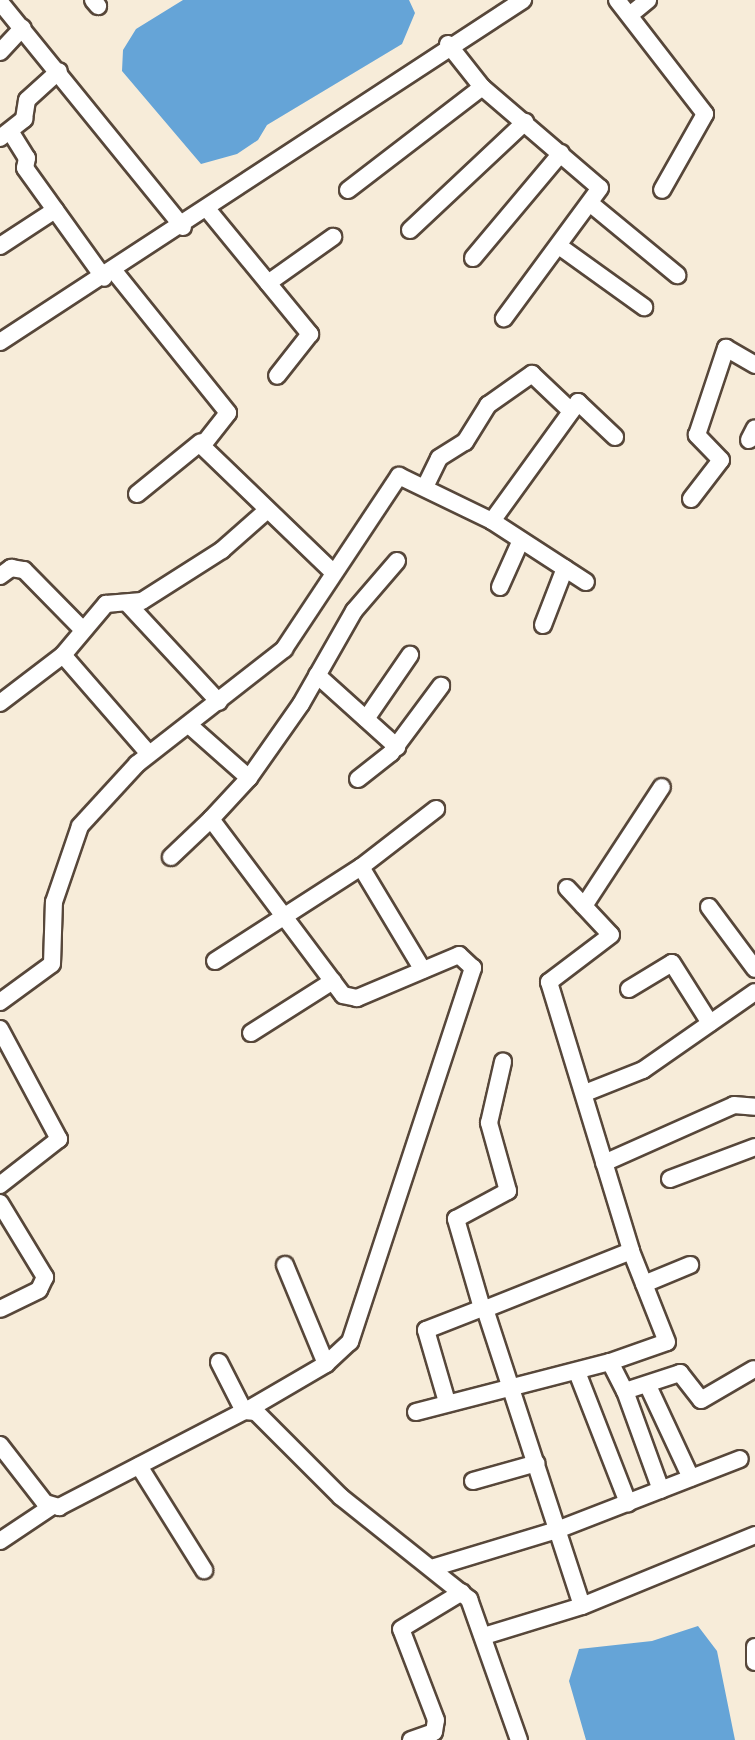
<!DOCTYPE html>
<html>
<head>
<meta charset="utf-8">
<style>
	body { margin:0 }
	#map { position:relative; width:755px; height:1740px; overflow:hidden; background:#f7ecd9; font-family:"Shantell Sans",sans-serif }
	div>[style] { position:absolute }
	.water>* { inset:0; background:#65a4d7 }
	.roads { filter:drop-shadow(2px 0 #57473a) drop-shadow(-2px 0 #57473a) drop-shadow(0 2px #57473a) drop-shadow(0 -2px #57473a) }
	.minor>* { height:16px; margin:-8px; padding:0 8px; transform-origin:8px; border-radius:8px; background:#fff }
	span { translate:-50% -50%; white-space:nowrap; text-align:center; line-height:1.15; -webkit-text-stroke:7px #fdfcf7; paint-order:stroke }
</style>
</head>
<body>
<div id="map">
	<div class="water">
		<div style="clip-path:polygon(183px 0,409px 0,415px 13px,402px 44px,267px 125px,258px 140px,237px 154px,201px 164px,122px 71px,123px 50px,136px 29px)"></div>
		<div style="clip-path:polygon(698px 1626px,717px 1651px,735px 1740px,586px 1740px,569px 1681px,579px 1649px,652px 1641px)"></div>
	</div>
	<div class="roads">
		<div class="minor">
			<div style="left:93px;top:0;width:8px;rotate:50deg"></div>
			<div style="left:617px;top:0;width:144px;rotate:52.3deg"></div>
			<div style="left:705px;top:114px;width:87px;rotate:119.5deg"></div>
			<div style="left:0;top:2px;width:290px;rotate:50.9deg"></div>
			<div style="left:631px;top:14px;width:22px;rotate:-39deg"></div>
			<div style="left:448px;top:44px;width:55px;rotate:51.7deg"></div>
			<div style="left:482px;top:87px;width:155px;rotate:40.6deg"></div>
			<div style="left:600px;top:188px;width:162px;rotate:126.4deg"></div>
			<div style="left:0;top:52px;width:33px;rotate:-47deg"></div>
			<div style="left:10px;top:131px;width:32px;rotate:58deg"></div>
			<div style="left:27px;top:158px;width:10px;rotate:101deg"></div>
			<div style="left:25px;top:168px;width:135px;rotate:54.3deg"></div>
			<div style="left:0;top:138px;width:31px;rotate:-38deg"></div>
			<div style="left:24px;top:119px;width:19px;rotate:-81deg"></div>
			<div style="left:27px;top:100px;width:43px;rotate:-42.2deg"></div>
			<div style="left:348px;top:190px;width:169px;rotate:-37.5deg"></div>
			<div style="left:591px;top:204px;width:112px;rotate:39.5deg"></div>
			<div style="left:208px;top:210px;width:161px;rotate:50.6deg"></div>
			<div style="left:310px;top:334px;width:53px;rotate:128.2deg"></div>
			<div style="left:410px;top:230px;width:158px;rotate:-43.2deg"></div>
			<div style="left:0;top:246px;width:66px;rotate:-33.2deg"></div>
			<div style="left:559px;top:246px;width:105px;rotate:35.7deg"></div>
			<div style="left:473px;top:258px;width:137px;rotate:-50deg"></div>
			<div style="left:114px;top:271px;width:182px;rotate:51.2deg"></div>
			<div style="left:228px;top:413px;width:42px;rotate:128.2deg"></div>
			<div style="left:202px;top:446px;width:183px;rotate:43.9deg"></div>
			<div style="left:268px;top:283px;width:80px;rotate:-35.3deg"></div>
			<div style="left:0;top:342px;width:625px;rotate:-33.18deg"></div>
			<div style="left:749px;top:440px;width:13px;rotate:-63deg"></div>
			<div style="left:425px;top:487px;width:32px;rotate:-64deg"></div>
			<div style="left:439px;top:458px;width:31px;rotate:-32deg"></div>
			<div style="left:465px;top:442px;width:44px;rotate:-58.1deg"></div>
			<div style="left:488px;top:405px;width:54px;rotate:-35.2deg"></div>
			<div style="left:532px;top:374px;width:54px;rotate:43.5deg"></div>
			<div style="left:137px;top:494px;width:82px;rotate:-39.1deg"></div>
			<div style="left:691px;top:499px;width:49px;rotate:-52.4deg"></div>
			<div style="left:721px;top:460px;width:35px;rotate:-134deg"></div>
			<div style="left:697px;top:435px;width:92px;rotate:-71.6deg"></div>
			<div style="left:726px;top:348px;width:34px;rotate:30deg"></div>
			<div style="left:492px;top:521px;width:147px;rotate:-54.1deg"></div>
			<div style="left:578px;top:402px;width:51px;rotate:43.4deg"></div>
			<div style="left:0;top:576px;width:14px;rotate:-36deg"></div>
			<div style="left:11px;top:568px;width:13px;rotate:9deg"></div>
			<div style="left:24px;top:570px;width:84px;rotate:45.5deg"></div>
			<div style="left:500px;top:587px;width:51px;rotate:-65.9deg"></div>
			<div style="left:127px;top:603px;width:135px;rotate:47.1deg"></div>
			<div style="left:543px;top:625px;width:61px;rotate:-68.9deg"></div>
			<div style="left:63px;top:655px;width:131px;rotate:49deg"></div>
			<div style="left:317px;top:675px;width:108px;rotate:42deg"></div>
			<div style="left:0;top:703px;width:79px;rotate:-37.3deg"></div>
			<div style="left:63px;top:655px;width:67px;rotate:-49.9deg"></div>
			<div style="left:106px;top:604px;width:36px;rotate:-5deg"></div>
			<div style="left:142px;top:601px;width:95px;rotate:-32.5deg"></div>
			<div style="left:222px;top:550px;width:57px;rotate:-41.5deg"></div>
			<div style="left:366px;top:719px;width:78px;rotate:-55.5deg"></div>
			<div style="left:189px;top:725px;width:80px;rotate:41.5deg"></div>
			<div style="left:358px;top:779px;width:42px;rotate:-38.2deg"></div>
			<div style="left:391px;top:753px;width:84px;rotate:-53.3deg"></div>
			<div style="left:171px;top:857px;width:55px;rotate:-43.5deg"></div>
			<div style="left:361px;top:867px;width:120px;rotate:59deg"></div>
			<div style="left:567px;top:888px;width:64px;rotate:46.9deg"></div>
			<div style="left:611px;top:935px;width:78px;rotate:142.8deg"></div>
			<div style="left:549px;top:982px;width:281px;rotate:73deg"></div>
			<div style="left:631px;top:1251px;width:157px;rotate:158.3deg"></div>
			<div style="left:485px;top:1309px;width:312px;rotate:71.9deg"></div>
			<div style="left:584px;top:906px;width:142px;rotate:-56.8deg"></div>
			<div style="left:709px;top:907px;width:77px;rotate:53.4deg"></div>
			<div style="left:215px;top:961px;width:174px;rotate:-32.8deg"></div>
			<div style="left:361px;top:867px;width:95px;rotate:-37.7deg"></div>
			<div style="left:629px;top:989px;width:50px;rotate:-31.2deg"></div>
			<div style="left:672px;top:963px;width:71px;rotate:57.7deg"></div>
			<div style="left:0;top:1002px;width:64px;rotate:-36.2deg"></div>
			<div style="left:52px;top:964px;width:62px;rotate:-88.2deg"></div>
			<div style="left:54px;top:902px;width:80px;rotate:-71.1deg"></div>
			<div style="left:80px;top:826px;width:84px;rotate:-47.4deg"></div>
			<div style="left:137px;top:764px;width:187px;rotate:-38deg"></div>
			<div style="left:284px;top:649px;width:208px;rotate:-56.4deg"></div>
			<div style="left:399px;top:476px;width:103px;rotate:25.8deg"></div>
			<div style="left:492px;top:521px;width:112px;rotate:33deg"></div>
			<div style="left:0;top:1029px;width:125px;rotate:61.8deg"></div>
			<div style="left:59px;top:1139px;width:75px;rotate:142.1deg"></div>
			<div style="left:251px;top:1033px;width:97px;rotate:-32.4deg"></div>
			<div style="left:585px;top:1093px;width:62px;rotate:-21.6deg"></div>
			<div style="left:643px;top:1070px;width:136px;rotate:-34.9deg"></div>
			<div style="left:604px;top:1163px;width:142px;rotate:-24deg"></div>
			<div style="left:734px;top:1105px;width:21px;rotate:5deg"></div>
			<div style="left:670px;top:1179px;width:91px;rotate:-20.6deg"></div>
			<div style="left:0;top:1203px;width:87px;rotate:58.7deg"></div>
			<div style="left:45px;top:1277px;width:14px;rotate:115deg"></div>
			<div style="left:39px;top:1290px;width:43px;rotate:154deg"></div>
			<div style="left:285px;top:1265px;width:107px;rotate:67.5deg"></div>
			<div style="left:644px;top:1284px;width:50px;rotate:-22.4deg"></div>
			<div style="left:482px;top:1308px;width:93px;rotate:-106.3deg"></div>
			<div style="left:456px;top:1219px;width:59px;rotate:-28.3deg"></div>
			<div style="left:508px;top:1191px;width:71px;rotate:-105.6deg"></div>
			<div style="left:489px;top:1123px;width:63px;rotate:-77.1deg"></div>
			<div style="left:219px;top:1362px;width:55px;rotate:63deg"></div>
			<div style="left:610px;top:1362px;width:60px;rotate:-19.3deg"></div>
			<div style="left:667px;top:1342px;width:98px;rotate:-111.6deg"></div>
			<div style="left:577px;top:1372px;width:141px;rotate:68.7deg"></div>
			<div style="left:649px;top:1388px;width:99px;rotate:65deg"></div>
			<div style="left:625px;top:1391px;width:105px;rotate:70deg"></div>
			<div style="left:447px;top:1402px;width:75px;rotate:-106.3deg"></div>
			<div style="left:426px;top:1330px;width:63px;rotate:-21.3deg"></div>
			<div style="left:249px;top:1409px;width:89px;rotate:-30.3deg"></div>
			<div style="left:326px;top:1364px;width:33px;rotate:-43deg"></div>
			<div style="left:350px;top:1342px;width:394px;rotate:-71.8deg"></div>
			<div style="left:473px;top:968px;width:19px;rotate:-137deg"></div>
			<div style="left:459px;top:955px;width:111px;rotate:157.1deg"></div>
			<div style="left:357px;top:998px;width:14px;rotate:-168deg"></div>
			<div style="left:343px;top:995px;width:220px;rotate:-126.9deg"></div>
			<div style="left:211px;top:819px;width:56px;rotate:-47.2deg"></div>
			<div style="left:249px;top:778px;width:90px;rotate:-54.9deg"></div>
			<div style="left:301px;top:704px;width:107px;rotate:-60.3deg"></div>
			<div style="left:354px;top:611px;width:66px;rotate:-49.3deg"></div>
			<div style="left:416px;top:1412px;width:200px;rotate:-14.5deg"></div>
			<div style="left:610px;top:1362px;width:33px;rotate:63deg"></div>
			<div style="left:625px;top:1391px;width:58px;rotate:-18.1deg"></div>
			<div style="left:680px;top:1373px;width:34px;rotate:52deg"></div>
			<div style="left:701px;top:1400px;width:61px;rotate:-30.3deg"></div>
			<div style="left:0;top:1445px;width:73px;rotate:52.2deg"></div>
			<div style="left:45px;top:1503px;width:15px;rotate:16deg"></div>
			<div style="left:59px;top:1507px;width:208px;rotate:-27.4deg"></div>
			<div style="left:244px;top:1411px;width:12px;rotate:5deg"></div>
			<div style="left:256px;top:1412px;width:120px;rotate:45deg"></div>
			<div style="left:341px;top:1497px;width:164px;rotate:38.6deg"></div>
			<div style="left:469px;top:1599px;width:150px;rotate:70.5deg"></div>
			<div style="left:139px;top:1466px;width:123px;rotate:58deg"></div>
			<div style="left:473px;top:1481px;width:66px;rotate:-15.7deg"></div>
			<div style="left:0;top:1541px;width:61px;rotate:-33.7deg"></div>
			<div style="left:435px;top:1567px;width:127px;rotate:-16.9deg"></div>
			<div style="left:557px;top:1530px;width:196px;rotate:-21.2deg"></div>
			<div style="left:484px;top:1636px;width:102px;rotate:-17deg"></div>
			<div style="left:582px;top:1606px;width:187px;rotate:-22.3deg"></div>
			<div style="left:755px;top:1647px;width:15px;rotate:90deg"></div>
			<div style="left:411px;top:1740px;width:24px;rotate:-19deg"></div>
			<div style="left:434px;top:1732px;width:12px;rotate:-81deg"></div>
			<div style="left:436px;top:1720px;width:97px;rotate:-111deg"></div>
			<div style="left:401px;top:1629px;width:71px;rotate:-31.2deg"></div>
		</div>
	</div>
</div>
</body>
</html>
